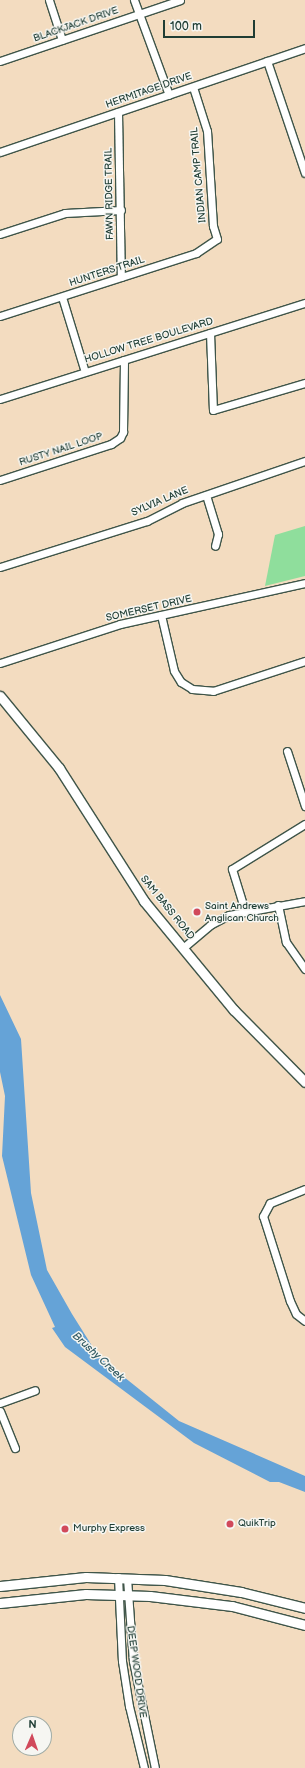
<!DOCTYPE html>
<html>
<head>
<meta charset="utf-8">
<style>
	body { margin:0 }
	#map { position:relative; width:305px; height:1768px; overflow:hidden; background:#f3dcc0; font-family:"Balsamiq Sans",sans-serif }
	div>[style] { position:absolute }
	.green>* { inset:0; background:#8fde9c }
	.water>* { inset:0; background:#65a3d7 }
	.roads { filter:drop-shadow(1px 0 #3f5549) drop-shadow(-1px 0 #3f5549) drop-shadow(0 1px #3f5549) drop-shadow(0 -1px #3f5549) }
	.minor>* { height:7px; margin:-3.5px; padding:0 3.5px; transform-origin:3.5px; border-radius:3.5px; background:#fff }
	.major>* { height:9px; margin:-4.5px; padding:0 4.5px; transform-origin:4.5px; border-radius:4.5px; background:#fff }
	.dots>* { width:11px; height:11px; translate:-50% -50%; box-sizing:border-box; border:2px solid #f6f6f2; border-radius:50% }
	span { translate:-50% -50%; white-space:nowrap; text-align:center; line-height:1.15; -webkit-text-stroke:3px #f6f6f2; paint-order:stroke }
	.street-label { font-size:10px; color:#1f3d34 }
	.poi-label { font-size:10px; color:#1f3d34 }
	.left { translate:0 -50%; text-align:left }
	.water-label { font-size:11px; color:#345c65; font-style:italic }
	.north { position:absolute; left:12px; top:1716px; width:40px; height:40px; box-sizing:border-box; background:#f6f6f2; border:1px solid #a0aca6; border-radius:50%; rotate:2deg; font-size:11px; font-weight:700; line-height:16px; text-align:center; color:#1f3d34 }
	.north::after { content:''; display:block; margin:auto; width:14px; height:18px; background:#d1495b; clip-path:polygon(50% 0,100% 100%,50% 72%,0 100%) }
	.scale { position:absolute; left:163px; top:20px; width:92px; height:18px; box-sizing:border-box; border:2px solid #1f3d34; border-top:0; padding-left:5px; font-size:12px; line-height:14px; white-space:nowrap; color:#1f3d34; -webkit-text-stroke:3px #f6f6f2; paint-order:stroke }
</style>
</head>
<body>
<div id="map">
	<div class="green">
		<div style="clip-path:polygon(305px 526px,305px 576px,265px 586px,275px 535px)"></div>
	</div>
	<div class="water">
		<div style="clip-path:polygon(0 995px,21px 1039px,31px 1193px,47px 1270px,72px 1314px,99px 1357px,179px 1421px,305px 1476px,305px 1492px,279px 1482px,270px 1482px,194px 1443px,65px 1347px,52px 1328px,55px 1327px,31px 1275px,2px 1156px,5px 1096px,0 1072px)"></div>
	</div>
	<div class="roads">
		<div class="minor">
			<div style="left:49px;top:0;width:42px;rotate:72deg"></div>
			<div style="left:134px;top:0;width:101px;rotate:69.8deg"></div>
			<div style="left:0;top:61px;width:190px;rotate:-18.7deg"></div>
			<div style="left:267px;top:61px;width:118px;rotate:71.3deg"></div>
			<div style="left:118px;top:112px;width:165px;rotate:89deg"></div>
			<div style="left:0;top:152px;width:322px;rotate:-18.8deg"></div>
			<div style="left:0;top:234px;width:68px;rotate:-17.9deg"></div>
			<div style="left:65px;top:213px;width:56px;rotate:-3.1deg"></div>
			<div style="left:62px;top:297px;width:78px;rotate:73deg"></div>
			<div style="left:0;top:316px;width:206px;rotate:-17.8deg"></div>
			<div style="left:196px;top:253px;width:25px;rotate:-34deg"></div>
			<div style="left:217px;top:239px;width:14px;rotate:-107deg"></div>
			<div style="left:213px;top:226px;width:95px;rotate:-93.6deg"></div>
			<div style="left:207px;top:131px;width:46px;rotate:-107.7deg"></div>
			<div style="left:210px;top:333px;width:77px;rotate:87.8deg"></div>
			<div style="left:213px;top:410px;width:96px;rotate:-16.4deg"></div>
			<div style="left:0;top:399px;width:320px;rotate:-17.5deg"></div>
			<div style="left:0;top:480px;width:117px;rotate:-18deg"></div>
			<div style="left:111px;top:444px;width:11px;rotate:-34deg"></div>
			<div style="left:120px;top:438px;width:7px;rotate:-63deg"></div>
			<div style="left:123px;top:432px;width:72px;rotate:-89.2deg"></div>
			<div style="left:206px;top:495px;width:41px;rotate:72.9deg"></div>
			<div style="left:218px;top:534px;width:12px;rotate:104deg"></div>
			<div style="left:0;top:567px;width:154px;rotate:-17.4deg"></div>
			<div style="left:147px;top:521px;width:39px;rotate:-27deg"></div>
			<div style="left:182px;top:503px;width:130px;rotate:-18.9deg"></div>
			<div style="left:161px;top:615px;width:57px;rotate:76.9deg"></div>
			<div style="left:174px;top:671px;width:13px;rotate:58deg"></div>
			<div style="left:181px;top:682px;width:13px;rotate:32deg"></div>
			<div style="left:192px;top:689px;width:21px;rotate:5deg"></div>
			<div style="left:213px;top:691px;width:97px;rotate:-18.1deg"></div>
			<div style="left:0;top:663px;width:126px;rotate:-18deg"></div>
			<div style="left:120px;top:624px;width:189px;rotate:-12.5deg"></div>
			<div style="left:287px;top:751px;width:58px;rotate:71.9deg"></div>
			<div style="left:278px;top:905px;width:38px;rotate:78deg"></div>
			<div style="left:286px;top:942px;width:33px;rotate:55deg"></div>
			<div style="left:245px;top:911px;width:44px;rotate:-107.2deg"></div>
			<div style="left:232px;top:869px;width:86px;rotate:-31.7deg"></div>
			<div style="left:184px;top:947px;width:34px;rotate:-40deg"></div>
			<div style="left:210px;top:925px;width:21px;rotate:-28deg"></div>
			<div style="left:229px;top:915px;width:77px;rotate:-10.4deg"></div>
			<div style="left:305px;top:1189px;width:38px;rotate:158deg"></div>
			<div style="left:270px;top:1203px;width:15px;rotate:118deg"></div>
			<div style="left:263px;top:1216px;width:89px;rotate:72.4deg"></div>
			<div style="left:290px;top:1301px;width:14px;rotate:65deg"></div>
			<div style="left:296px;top:1314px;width:11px;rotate:38deg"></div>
			<div style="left:0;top:1403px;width:37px;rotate:-20deg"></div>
			<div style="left:0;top:1411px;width:40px;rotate:68deg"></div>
			<div style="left:118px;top:1577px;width:84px;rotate:87.3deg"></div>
			<div style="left:122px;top:1661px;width:46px;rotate:81.2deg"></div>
			<div style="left:129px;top:1706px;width:64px;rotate:76.4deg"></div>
			<div style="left:127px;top:1578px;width:83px;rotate:85.9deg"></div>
			<div style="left:133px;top:1661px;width:109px;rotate:78.4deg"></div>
		</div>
		<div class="major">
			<div style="left:0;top:696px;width:93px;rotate:50.7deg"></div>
			<div style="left:59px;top:768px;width:158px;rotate:57.4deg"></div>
			<div style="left:144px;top:901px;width:141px;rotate:50.5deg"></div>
			<div style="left:234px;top:1010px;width:101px;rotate:45.4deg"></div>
			<div style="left:0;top:1586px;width:86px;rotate:-6deg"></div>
			<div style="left:86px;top:1577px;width:79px;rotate:2.2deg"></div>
			<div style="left:165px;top:1580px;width:77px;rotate:9deg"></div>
			<div style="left:241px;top:1592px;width:66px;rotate:14deg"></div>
			<div style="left:0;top:1603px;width:86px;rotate:-6deg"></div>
			<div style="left:86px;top:1594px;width:64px;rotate:1.8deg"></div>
			<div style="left:150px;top:1596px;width:83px;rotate:7deg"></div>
			<div style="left:232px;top:1606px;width:75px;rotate:14.6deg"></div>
		</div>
	</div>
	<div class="dots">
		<div style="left:197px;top:912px;background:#d1495b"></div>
		<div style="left:230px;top:1524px;background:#d1495b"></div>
		<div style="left:65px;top:1529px;background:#d1495b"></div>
	</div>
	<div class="street-label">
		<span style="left:76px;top:25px;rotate:-19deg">BLACKJACK DRIVE</span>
		<span style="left:149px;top:91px;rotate:-19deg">HERMITAGE DRIVE</span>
		<span style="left:199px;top:175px;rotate:-95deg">INDIAN CAMP TRAIL</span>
		<span style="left:110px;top:194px;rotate:-91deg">FAWN RIDGE TRAIL</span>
		<span style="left:107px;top:272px;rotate:-18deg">HUNTERS TRAIL</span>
		<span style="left:149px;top:341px;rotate:-17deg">HOLLOW TREE BOULEVARD</span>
		<span style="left:61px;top:450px;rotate:-18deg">RUSTY NAIL LOOP</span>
		<span style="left:160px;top:502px;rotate:-23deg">SYLVIA LANE</span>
		<span style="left:149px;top:609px;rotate:-13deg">SOMERSET DRIVE</span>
		<span style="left:167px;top:908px;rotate:51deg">SAM BASS ROAD</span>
		<span style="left:136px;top:1672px;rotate:82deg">DEEP WOOD DRIVE</span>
	</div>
	<div class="poi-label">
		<span class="left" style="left:205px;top:912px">Saint Andrews<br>Anglican Church</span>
		<span class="left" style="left:238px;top:1524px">QuikTrip</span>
		<span class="left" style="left:73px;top:1529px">Murphy Express</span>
	</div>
	<div class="water-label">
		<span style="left:98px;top:1357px;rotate:43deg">Brushy Creek</span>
	</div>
	<div class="north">N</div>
	<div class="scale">100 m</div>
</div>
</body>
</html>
